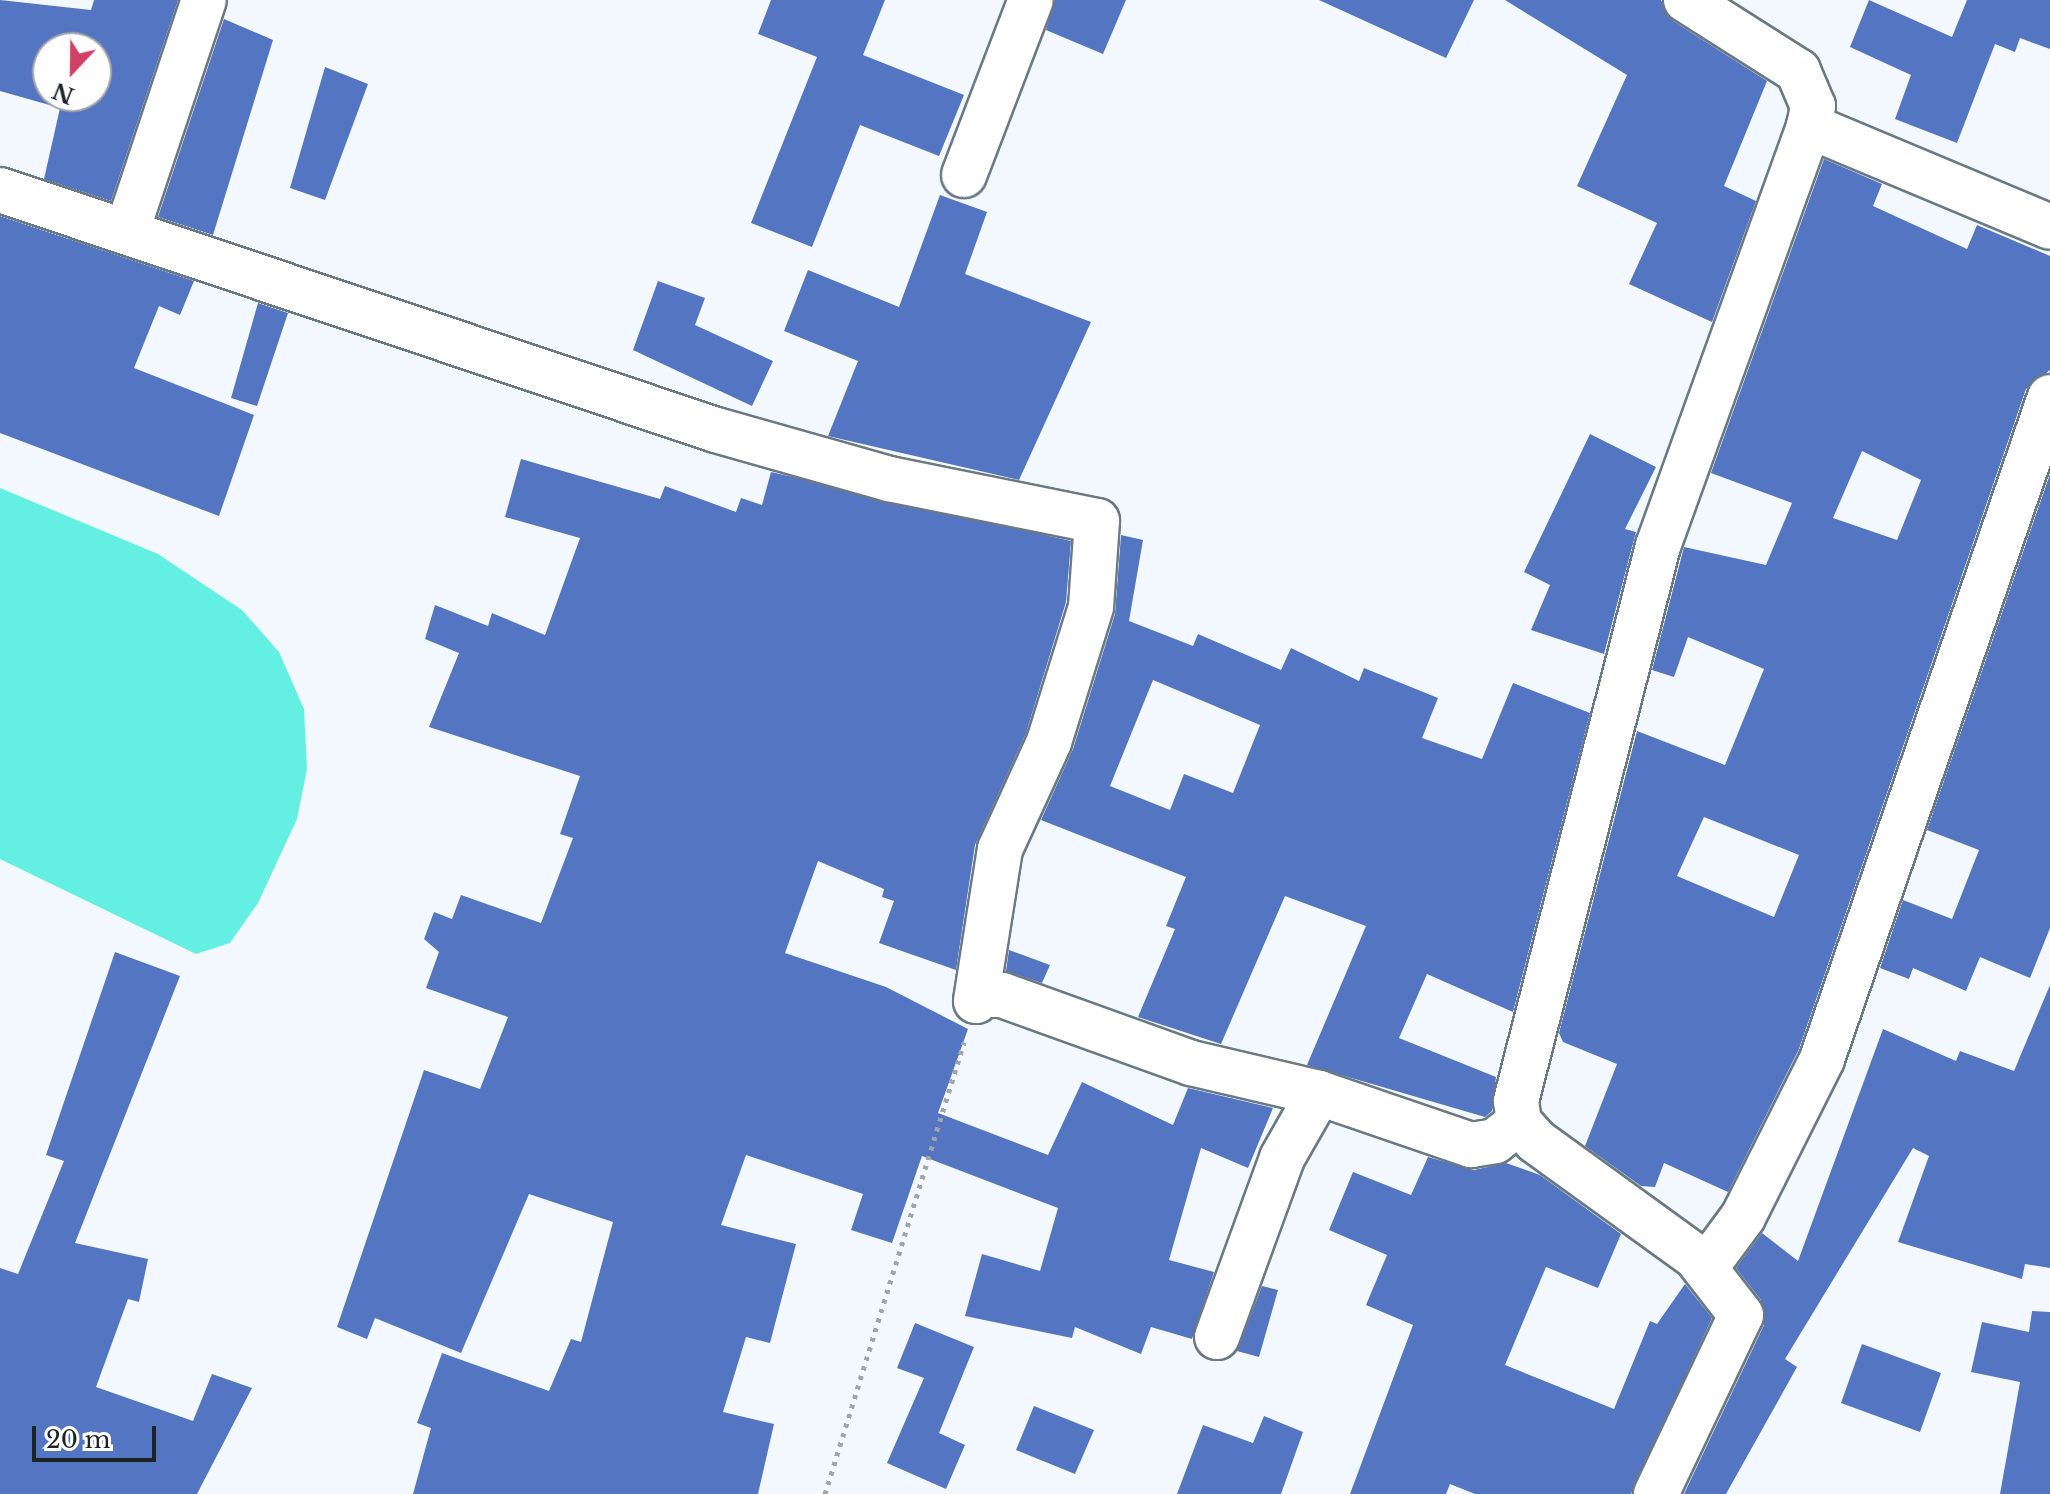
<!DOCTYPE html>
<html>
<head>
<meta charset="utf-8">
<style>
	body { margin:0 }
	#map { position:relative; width:2050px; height:1494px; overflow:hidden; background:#f2f8fd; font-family:"Libre Baskerville",serif }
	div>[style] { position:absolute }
	.water>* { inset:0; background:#63f0e2 }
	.building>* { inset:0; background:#5475c1 }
	.path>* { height:5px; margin-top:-2.5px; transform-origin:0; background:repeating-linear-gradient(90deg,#9fa5aa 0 4px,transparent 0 10px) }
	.roads { filter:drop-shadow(2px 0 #6b7983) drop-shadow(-2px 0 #6b7983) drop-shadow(0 2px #6b7983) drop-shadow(0 -2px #6b7983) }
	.minor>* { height:44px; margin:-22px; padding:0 22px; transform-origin:22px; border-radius:22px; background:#fff }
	span { translate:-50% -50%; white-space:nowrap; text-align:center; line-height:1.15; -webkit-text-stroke:7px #fff; paint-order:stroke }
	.north { position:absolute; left:32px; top:32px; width:80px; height:80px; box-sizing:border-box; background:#fff; border:2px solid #a5a7a9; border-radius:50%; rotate:202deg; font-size:22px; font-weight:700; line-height:32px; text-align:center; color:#1d2327 }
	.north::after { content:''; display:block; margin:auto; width:28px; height:36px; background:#cf4064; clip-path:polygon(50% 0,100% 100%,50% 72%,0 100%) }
	.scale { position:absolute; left:32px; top:1426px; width:124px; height:36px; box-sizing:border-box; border:4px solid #1d2327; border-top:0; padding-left:10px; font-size:24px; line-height:28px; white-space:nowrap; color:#1d2327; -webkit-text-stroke:6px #fff; paint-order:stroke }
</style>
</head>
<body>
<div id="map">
	<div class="water">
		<div style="clip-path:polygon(0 488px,158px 554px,242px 610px,279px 652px,304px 709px,307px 769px,297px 819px,258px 903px,230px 943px,196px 954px,0 859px)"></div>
	</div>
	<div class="building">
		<div style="clip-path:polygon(evenodd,0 0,91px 10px,94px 0,178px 0,111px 201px,44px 179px,60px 108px,0 91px,0 0,48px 48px,96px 48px,96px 96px,48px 96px,48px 48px)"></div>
		<div style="clip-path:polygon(771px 0,885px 0,863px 55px,964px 95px,939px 156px,860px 125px,812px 247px,751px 223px,817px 57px,758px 34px)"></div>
		<div style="clip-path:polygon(1055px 0,1126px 0,1103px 54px,1046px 30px)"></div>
		<div style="clip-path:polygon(1319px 0,1474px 0,1446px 58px)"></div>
		<div style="clip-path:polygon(1505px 0,1661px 0,1673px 21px,1767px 81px,1724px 186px,1756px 201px,1712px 322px,1629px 284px,1657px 223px,1577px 186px,1627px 75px)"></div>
		<div style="clip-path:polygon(1869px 0,1952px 37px,1967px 0,2050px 0,2050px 49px,2020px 38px,2015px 52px,1995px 44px,1957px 143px,1895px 119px,1911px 75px,1850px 47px)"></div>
		<div style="clip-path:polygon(224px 19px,273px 40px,213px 235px,158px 217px)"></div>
		<div style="clip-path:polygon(325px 67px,368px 84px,325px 200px,290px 188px)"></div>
		<div style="clip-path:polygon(evenodd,1824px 159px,1882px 184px,1873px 206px,1967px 249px,1977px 225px,2050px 256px,2050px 370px,2026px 389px,1799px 1049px,1728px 1192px,1664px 1163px,1655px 1187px,1641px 1186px,1585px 1146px,1617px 1064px,1563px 1042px,1559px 1033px,1637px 731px,1725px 765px,1764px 669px,1688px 637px,1674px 677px,1652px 670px,1684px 547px,1766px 565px,1792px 503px,1711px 473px,1824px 159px,1862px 451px,1921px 480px,1897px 540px,1833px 518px,1862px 451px,1824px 159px,1704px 817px,1799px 855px,1774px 917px,1677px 876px,1704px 817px)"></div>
		<div style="clip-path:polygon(940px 195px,987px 212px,965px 274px,1091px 322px,1019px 480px,828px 436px,858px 361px,784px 331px,808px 270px,899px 307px)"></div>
		<div style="clip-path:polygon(0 216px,194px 281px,180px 315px,159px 306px,134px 368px,254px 415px,219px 516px,0 433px)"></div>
		<div style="clip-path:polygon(658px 281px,705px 298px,695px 325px,773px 361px,752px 406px,633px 350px)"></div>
		<div style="clip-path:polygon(258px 303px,288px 313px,257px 406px,231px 398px)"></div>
		<div style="clip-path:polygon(1590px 434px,1656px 467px,1625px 529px,1636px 532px,1604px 654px,1531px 630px,1550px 585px,1524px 572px)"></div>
		<div style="clip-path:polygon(521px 459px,660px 499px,665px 486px,736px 512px,741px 498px,762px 505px,771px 472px,1071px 541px,1066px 602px,1026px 733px,975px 845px,956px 970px,879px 943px,894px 901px,882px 897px,884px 889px,818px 861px,785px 953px,886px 987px,968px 1029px,938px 1113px,1048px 1155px,1082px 1082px,1173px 1125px,1188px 1088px,1273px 1108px,1248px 1168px,1201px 1148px,1169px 1260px,1214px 1272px,1192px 1339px,1151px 1327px,1141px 1354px,1075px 1327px,1072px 1338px,965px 1316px,982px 1254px,1040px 1271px,1058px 1208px,922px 1156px,892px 1243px,851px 1230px,863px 1194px,746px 1155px,721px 1225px,796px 1244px,770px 1343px,746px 1337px,723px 1412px,774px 1424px,758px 1494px,413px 1494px,431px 1428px,417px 1423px,442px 1353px,549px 1391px,571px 1339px,581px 1342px,613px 1222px,529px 1194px,461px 1353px,375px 1318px,367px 1339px,337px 1327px,424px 1070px,480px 1089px,508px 1017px,426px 988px,439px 952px,424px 939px,434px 912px,452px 919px,461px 895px,541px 923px,573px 838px,560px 834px,580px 776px,429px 727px,459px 653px,425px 639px,435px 605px,488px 626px,492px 613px,545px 635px,580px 538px,505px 517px)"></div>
		<div style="clip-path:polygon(2050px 474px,2050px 928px,2030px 978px,1980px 957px,1966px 991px,1913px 968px,1909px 979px,1880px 968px,1903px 900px,1952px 919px,1979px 850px,1927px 830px)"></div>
		<div style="clip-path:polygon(evenodd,1121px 535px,1143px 540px,1129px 621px,1193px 646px,1198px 634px,1281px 670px,1291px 648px,1359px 681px,1364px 668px,1438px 698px,1422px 738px,1482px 759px,1513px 683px,1590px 713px,1513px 1012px,1427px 974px,1399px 1038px,1496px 1077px,1492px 1111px,1485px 1117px,1307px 1065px,1366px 926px,1285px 896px,1221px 1044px,1138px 1017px,1175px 929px,1166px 926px,1186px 877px,1041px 820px,1073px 749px,1115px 614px,1121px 535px,1153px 680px,1260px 725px,1233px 793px,1184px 774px,1170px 810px,1110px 786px,1153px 680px)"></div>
		<div style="clip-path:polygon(1009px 950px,1050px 965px,1042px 983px,1006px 971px)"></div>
		<div style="clip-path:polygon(115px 952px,180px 976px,75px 1243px,148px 1259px,139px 1302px,128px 1299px,96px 1387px,193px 1421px,212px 1374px,252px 1388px,197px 1494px,0 1494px,0 1268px,18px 1274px,64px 1161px,46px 1155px)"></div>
		<div style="clip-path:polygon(2050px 985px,2050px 1268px,2025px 1264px,2022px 1279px,1898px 1242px,1929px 1156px,1913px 1148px,1785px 1359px,1797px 1367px,1726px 1494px,1684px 1494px,1764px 1325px,1761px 1300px,1736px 1268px,1762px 1233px,1798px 1261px,1883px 1029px,1956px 1061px,1960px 1051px,2014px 1071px)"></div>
		<div style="clip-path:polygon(1428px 1157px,1474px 1170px,1506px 1163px,1540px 1175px,1621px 1234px,1598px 1288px,1546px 1267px,1505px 1365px,1614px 1409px,1650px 1321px,1657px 1324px,1685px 1284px,1712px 1318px,1631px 1494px,1475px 1494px,1450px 1484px,1446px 1494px,1350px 1494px,1413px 1325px,1366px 1305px,1387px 1255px,1329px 1230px,1353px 1172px,1411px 1195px)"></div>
		<div style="clip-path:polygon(1262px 1286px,1278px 1290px,1259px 1357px,1237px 1351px)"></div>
		<div style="clip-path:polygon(2032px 1311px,2050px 1312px,2050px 1494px,2000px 1494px,2020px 1382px,1971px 1372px,1982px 1322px,2029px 1332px)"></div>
		<div style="clip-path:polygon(915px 1323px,974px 1347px,939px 1433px,965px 1445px,946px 1489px,887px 1463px,924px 1378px,897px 1368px)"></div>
		<div style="clip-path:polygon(1862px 1344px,1941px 1373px,1920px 1432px,1841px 1403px)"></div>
		<div style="clip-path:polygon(1034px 1406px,1094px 1430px,1075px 1474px,1016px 1450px)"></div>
		<div style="clip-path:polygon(1264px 1416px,1303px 1432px,1281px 1494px,1177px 1494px,1203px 1425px,1253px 1443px)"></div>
	</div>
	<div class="path">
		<div style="left:825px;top:1494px;width:473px;rotate:-72.9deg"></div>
	</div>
	<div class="roads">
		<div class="minor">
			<div style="left:1686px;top:0;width:133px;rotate:32.4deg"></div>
			<div style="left:1798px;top:71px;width:38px;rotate:67deg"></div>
			<div style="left:1813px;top:106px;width:20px;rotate:101deg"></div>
			<div style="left:1809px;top:126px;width:261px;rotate:22.7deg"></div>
			<div style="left:964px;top:175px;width:187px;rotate:-69.1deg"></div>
			<div style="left:0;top:190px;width:755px;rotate:18.53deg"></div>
			<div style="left:716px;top:430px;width:180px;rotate:15.8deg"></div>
			<div style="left:889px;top:479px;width:212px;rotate:11.4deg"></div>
			<div style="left:1097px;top:521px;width:86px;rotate:94deg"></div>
			<div style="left:1091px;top:607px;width:141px;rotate:107.3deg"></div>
			<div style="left:1049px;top:742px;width:118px;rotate:114.6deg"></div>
			<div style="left:1000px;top:849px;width:154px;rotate:99deg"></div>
			<div style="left:127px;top:231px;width:243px;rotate:-71.6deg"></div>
			<div style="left:978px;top:995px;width:24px"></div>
			<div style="left:1002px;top:995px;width:201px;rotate:19.8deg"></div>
			<div style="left:1191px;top:1063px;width:131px;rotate:13.2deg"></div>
			<div style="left:1706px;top:1267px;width:62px;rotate:-53.5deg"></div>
			<div style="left:1743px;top:1217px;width:177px;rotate:-63.4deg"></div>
			<div style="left:1822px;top:1059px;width:700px;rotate:-71deg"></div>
			<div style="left:1217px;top:1337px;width:190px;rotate:-70deg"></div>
			<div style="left:1282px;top:1158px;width:75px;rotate:-60.4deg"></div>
			<div style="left:1319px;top:1093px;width:161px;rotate:18.9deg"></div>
			<div style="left:1471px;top:1145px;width:24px;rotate:-9deg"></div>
			<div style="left:1495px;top:1141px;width:31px;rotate:-38deg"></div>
			<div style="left:1656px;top:1494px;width:198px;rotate:-64.6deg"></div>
			<div style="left:1741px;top:1315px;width:73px;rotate:-127.8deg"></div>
			<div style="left:1696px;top:1257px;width:198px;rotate:-144.1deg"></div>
			<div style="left:1536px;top:1141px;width:25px;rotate:-132deg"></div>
			<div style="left:1519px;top:1122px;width:21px;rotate:-98deg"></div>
			<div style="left:1516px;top:1101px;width:573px;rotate:-75.65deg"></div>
			<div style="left:1658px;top:546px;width:446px;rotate:-70.2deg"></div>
		</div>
	</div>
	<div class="north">N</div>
	<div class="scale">20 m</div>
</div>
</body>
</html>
